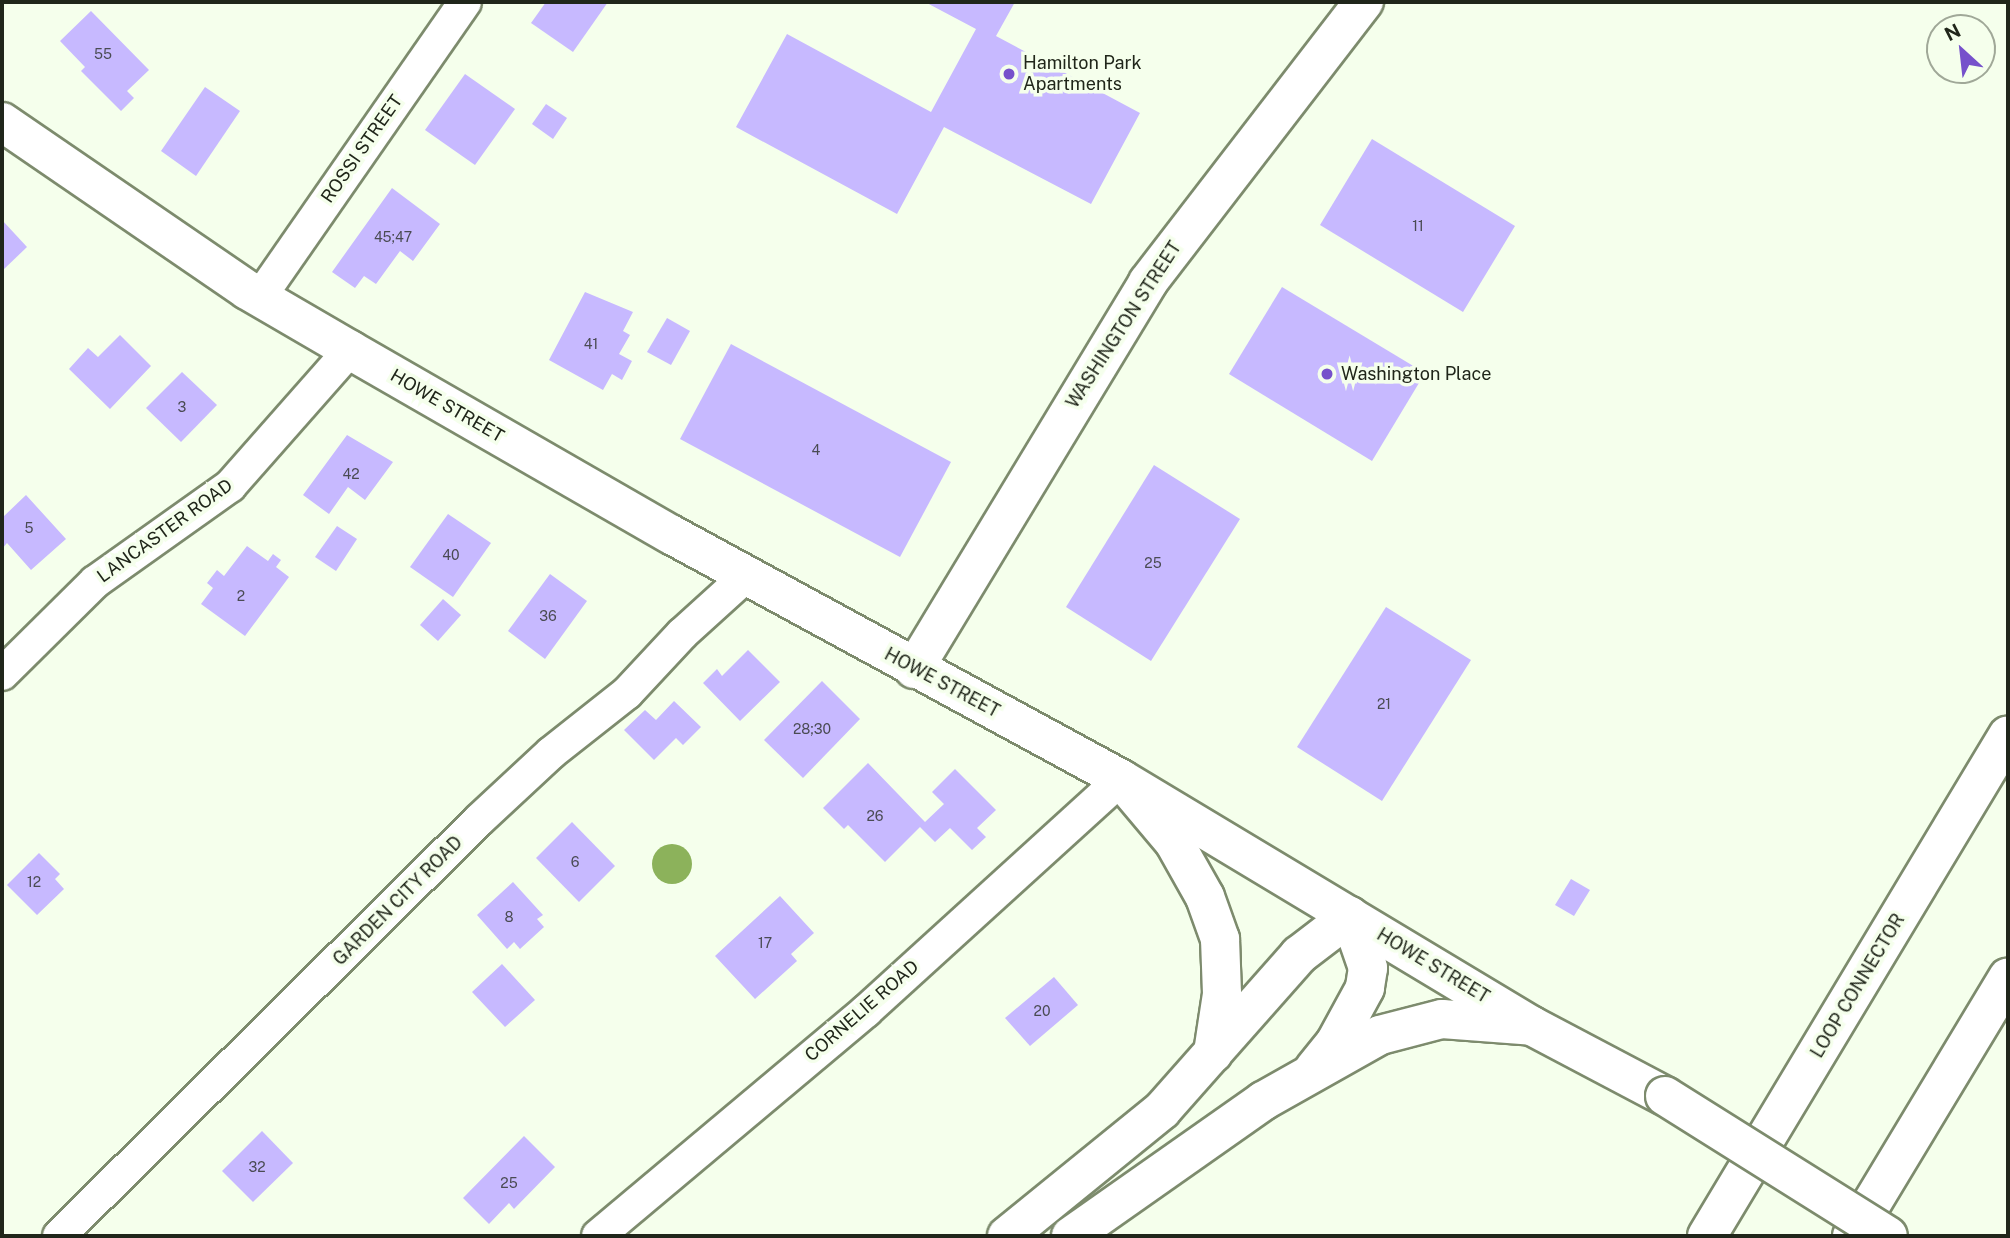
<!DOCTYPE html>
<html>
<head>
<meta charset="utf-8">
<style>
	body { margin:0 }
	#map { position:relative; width:2010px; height:1238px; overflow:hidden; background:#f5ffec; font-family:"Public Sans",sans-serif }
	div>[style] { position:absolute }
	.water>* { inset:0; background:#8cb25b }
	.round { border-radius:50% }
	.building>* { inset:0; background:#c7b9ff }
	.roads { filter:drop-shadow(2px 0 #7d8b6d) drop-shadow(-2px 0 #7d8b6d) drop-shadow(0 2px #7d8b6d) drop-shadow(0 -2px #7d8b6d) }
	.street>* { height:32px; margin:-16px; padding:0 16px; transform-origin:16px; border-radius:16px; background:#fff }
	.secondary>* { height:38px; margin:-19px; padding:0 19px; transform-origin:19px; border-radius:19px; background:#fff }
	.highway>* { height:38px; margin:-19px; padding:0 19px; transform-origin:19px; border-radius:19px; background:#fff }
	.bridges { filter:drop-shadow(2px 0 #7d8b6d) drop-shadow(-2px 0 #7d8b6d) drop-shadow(0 2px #7d8b6d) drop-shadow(0 -2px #7d8b6d) }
	.secondary-bridge>* { height:38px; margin:-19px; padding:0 19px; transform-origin:19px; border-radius:19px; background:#fff }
	.dots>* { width:19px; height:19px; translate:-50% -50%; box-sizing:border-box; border:4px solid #f5ffec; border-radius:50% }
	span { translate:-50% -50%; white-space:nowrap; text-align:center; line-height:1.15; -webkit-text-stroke:7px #f5ffec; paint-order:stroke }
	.number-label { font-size:14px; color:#4a4b53 }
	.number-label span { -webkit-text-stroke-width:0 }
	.poi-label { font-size:18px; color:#20261a }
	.left { translate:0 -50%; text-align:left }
	.street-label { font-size:18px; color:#20261a }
	.frame { position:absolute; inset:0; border:4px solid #20261a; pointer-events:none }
	.north { position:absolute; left:1926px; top:14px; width:70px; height:70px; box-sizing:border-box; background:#f5ffec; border:2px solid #a0a898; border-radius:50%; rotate:333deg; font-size:19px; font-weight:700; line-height:28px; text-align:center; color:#20261a }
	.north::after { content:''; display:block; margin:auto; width:24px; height:32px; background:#7651cb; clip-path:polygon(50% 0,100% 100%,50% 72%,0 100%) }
</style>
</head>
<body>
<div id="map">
	<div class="water">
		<div class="round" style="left:652px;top:844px;width:40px;height:40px"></div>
	</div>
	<div class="building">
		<div style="clip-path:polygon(546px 2px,608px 2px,573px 52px,531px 23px)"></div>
		<div style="clip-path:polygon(925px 2px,1015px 2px,996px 36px,1140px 113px,1091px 204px,944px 127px,897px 214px,736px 127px,787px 34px,931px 112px,976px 29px)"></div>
		<div style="clip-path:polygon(91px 11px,149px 70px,127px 91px,134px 98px,121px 111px,81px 71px,85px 67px,60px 41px)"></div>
		<div style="clip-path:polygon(465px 74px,515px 109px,475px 165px,425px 130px)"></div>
		<div style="clip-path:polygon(205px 87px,240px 111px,196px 176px,161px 151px)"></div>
		<div style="clip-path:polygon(546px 104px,567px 118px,553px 139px,532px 124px)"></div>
		<div style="clip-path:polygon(1372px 139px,1515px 226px,1463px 312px,1320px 225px)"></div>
		<div style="clip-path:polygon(392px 188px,440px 224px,413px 261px,400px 251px,376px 284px,364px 276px,355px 288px,332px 272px)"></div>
		<div style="clip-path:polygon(2px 220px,27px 247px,2px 271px)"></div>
		<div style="clip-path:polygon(1282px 287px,1425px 373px,1372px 461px,1229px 374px)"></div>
		<div style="clip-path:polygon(585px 292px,633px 312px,623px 331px,630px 335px,619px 354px,632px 361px,622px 380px,612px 374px,603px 390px,549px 360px)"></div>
		<div style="clip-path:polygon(667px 318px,690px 331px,671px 365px,647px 352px)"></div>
		<div style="clip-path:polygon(120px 335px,151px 366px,110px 409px,69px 369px,88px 348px,98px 357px)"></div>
		<div style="clip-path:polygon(731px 344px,951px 462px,900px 557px,680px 439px)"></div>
		<div style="clip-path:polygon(182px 372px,217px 405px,181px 442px,146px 408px)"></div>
		<div style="clip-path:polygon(347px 435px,393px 462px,365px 500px,348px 487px,329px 514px,303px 495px)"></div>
		<div style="clip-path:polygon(1154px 465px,1240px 519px,1151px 661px,1066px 607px)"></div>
		<div style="clip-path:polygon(26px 495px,66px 539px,31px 570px,7px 543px,2px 549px,2px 518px)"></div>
		<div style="clip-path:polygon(448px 514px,491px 543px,453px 597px,410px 567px)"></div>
		<div style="clip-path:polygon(337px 526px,357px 539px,336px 571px,315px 557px)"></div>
		<div style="clip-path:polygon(247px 546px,268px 561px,273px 554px,281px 560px,276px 567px,289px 577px,245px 636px,201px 604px,213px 588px,207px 583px,217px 570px,224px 576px)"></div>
		<div style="clip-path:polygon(550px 574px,587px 601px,545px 659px,508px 631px)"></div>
		<div style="clip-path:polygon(443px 599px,461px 615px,438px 641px,420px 625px)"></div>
		<div style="clip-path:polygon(1386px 607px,1471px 660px,1382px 801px,1297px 747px)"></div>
		<div style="clip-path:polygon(748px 650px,780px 682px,740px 721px,703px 683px,717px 669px,722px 676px)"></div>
		<div style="clip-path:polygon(822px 681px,860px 719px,803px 778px,764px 740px)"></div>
		<div style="clip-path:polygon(674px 701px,701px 727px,683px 745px,676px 738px,654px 760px,624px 730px,645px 710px,656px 720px)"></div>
		<div style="clip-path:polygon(868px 763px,925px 822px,944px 804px,932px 792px,955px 769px,996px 810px,977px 828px,986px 837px,972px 850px,950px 828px,935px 842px,920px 827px,885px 862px,848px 825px,844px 829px,823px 808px)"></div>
		<div style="clip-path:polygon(572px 822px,615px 866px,579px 902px,536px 858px)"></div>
		<div style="clip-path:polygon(39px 853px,60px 874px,55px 879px,64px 889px,37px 915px,7px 885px)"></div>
		<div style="clip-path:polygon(1571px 879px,1590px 890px,1574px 916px,1555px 905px)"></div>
		<div style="clip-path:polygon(513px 882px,543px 915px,537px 919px,544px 927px,520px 949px,514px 942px,507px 949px,477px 915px)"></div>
		<div style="clip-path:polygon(780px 896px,814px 933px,791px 954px,797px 961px,755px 999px,715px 956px)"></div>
		<div style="clip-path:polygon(502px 964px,535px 1000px,505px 1027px,472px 992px)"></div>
		<div style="clip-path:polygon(1054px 977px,1078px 1005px,1030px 1046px,1005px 1018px)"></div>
		<div style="clip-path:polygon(262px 1131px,293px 1163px,253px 1202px,222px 1171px)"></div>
		<div style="clip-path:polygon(524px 1136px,555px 1167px,514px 1209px,509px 1203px,489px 1224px,463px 1198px)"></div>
	</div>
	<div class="roads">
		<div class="street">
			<div style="left:260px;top:297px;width:359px;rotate:-55.2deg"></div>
			<div style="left:2px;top:674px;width:131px;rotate:-44.7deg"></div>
			<div style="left:95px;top:582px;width:166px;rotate:-35.4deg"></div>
			<div style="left:230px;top:486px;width:181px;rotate:-48.6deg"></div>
			<div style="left:59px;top:1236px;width:591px;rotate:-44.73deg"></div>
			<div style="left:479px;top:820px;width:98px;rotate:-42.9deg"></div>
			<div style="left:551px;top:753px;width:97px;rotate:-38.3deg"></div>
			<div style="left:627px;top:693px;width:81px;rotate:-47deg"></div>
			<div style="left:682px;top:634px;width:86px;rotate:-42.2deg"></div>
			<div style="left:598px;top:1236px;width:350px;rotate:-40deg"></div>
			<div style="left:866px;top:1011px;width:345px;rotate:-42.3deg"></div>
		</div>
		<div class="secondary">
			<div style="left:2px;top:122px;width:297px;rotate:34.4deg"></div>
			<div style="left:247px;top:290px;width:119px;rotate:30.2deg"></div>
			<div style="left:350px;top:350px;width:371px;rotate:29.9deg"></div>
			<div style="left:672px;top:535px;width:511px;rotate:28.52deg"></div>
			<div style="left:1121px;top:779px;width:480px;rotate:31deg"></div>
			<div style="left:1532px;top:1026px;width:150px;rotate:27.8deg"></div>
			<div style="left:914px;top:669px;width:452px;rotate:-58.8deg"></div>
			<div style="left:1148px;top:282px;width:354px;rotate:-52.4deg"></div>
		</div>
		<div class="highway">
			<div style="left:1121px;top:779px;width:82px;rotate:49.9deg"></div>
			<div style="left:1174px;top:842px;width:63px;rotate:60.6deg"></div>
			<div style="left:1205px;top:897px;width:45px;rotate:70.3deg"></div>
			<div style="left:1220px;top:939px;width:55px;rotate:87.9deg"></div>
			<div style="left:1222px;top:994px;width:60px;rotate:98.7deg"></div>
			<div style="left:1007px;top:1236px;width:200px;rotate:-39.1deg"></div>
			<div style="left:1162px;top:1110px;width:207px;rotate:-48.5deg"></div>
			<div style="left:1299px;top:955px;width:64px;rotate:-37.4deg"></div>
			<div style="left:1350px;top:916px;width:55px;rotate:70.9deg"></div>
			<div style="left:1368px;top:968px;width:20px;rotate:99deg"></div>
			<div style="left:1365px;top:988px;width:63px;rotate:118.6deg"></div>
			<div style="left:1335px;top:1043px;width:33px;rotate:129deg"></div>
			<div style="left:1071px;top:1236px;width:235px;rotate:-35.1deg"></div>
			<div style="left:1263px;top:1101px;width:134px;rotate:-29.4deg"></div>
			<div style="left:1380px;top:1035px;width:64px;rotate:-14.5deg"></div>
			<div style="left:1442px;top:1019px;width:90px;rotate:4.4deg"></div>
			<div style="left:1707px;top:1236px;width:584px;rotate:-59deg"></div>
			<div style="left:1852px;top:1236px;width:302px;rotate:-58.9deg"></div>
		</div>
	</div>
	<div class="bridges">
		<div class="secondary-bridge">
			<div style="left:1665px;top:1096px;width:263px;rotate:32.1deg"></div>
		</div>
	</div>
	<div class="dots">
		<div style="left:1009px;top:74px;background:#7651cb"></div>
		<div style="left:1327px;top:374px;background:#7651cb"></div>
	</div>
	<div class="number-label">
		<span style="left:103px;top:54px">55</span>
		<span style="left:1418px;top:226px">11</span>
		<span style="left:393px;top:237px">45;47</span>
		<span style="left:591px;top:344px">41</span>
		<span style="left:182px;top:407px">3</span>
		<span style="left:816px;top:450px">4</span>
		<span style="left:351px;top:474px">42</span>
		<span style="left:29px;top:528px">5</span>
		<span style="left:451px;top:555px">40</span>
		<span style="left:1153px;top:563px">25</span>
		<span style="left:241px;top:596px">2</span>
		<span style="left:548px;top:616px">36</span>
		<span style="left:1384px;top:704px">21</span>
		<span style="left:812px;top:729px">28;30</span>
		<span style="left:875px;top:816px">26</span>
		<span style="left:575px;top:862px">6</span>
		<span style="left:34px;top:882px">12</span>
		<span style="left:509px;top:917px">8</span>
		<span style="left:765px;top:943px">17</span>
		<span style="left:1042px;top:1011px">20</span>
		<span style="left:257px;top:1167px">32</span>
		<span style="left:509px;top:1183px">25</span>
	</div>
	<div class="poi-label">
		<span class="left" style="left:1023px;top:74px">Hamilton Park<br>Apartments</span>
		<span class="left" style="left:1341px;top:374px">Washington Place</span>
	</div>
	<div class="street-label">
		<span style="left:362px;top:149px;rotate:-55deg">ROSSI STREET</span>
		<span style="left:1124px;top:325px;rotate:-57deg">WASHINGTON STREET</span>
		<span style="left:447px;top:406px;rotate:30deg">HOWE STREET</span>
		<span style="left:165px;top:531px;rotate:-36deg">LANCASTER ROAD</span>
		<span style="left:942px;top:683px;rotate:28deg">HOWE STREET</span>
		<span style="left:398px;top:901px;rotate:-45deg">GARDEN CITY ROAD</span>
		<span style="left:1433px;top:966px;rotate:31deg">HOWE STREET</span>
		<span style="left:1858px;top:986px;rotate:-59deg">LOOP CONNECTOR</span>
		<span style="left:862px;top:1011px;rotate:-41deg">CORNELIE ROAD</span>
	</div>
	<div class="frame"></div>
	<div class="north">N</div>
</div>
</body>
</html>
